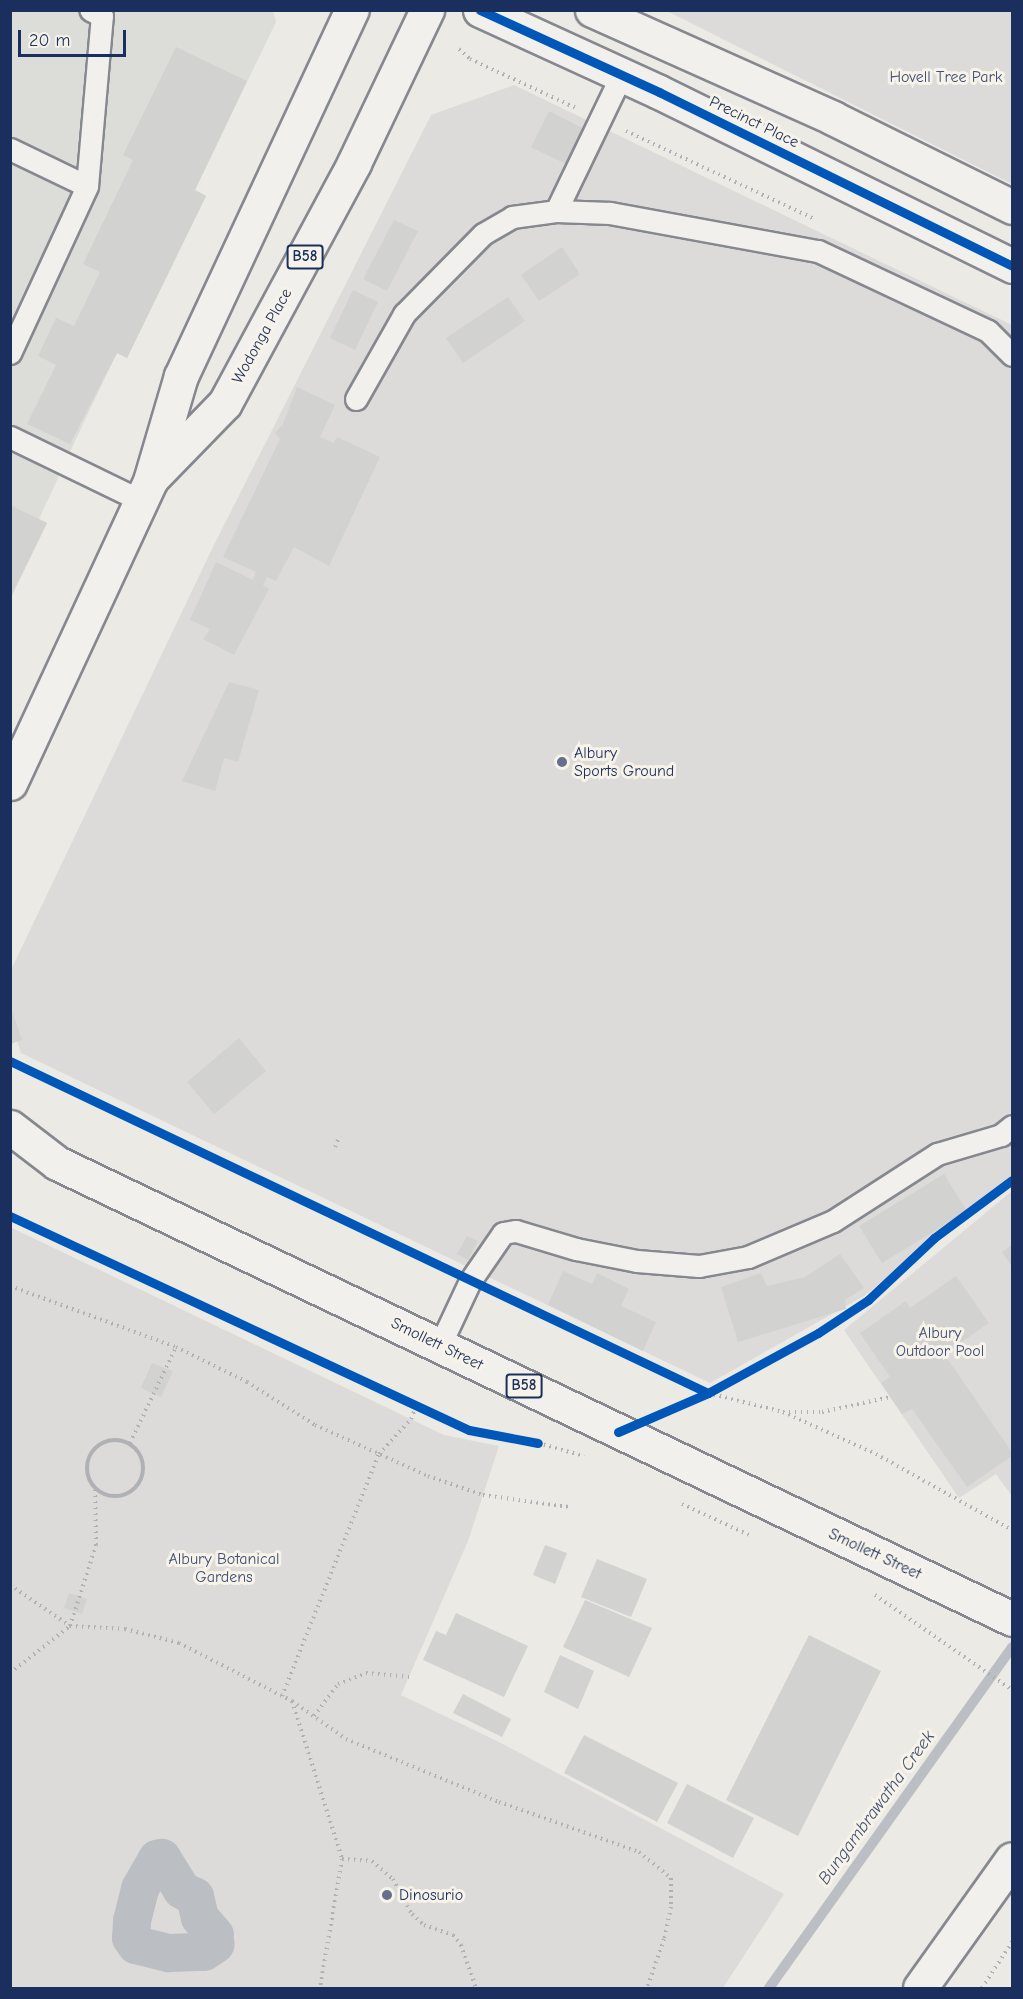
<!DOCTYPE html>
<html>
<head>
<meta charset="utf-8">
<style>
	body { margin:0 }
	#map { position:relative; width:1023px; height:1999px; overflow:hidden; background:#ebeae5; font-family:"Comic Neue",sans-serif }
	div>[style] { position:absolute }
	.built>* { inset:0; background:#dcdcd9 }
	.green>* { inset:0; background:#dcdbd9 }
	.stream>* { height:10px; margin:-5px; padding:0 5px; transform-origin:5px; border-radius:5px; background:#bbbec3 }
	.canal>* { height:38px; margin:-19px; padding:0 19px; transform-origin:19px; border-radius:19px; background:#bbbec3 }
	.building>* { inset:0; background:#d2d2d0 }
	.path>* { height:4px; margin-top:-2px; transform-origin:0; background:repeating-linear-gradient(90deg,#b0b1b4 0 1.5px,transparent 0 6px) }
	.path>.ring { margin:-2px; padding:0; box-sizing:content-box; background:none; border:4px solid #b0b1b4; border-radius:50% }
	.roads { filter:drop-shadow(2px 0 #85888f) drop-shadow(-2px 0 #85888f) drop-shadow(0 2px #85888f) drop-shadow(0 -2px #85888f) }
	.lane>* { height:21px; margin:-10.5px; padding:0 10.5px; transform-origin:10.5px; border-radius:10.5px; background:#f1f0ec }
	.street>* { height:33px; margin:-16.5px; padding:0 16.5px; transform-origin:16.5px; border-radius:16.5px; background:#f1f0ec }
	.secondary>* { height:33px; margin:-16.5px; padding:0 16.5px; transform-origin:16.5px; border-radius:16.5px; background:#f1f0ec }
	.primary>* { height:33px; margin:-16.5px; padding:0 16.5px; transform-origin:16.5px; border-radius:16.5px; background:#f1f0ec }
	.cycleway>* { height:9px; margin:-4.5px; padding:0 4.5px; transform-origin:4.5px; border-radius:4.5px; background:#0057b8 }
	.dots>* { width:16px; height:16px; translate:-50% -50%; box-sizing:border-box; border:3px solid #f7f3e8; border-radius:50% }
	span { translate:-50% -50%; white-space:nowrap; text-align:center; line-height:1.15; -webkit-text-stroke:6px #f7f3e8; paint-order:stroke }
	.shield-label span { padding:2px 4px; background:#f7f3e8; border:2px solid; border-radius:4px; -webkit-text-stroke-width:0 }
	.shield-label { font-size:15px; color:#1b2f5e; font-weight:700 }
	.park-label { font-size:16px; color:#3f4f75 }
	.street-label { font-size:16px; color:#1b2f5e }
	.poi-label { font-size:16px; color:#1b2f5e }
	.left { translate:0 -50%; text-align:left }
	.water-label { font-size:18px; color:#455478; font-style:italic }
	.frame { position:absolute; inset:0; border:12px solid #1b2f5e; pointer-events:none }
	.scale { position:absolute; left:18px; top:30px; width:108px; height:27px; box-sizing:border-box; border:3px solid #1b2f5e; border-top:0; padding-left:8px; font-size:18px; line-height:21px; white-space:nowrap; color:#1b2f5e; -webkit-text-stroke:4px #f7f3e8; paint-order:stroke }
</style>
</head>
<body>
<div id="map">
	<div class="built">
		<div style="clip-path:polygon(11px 11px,273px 11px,276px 22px,195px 190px,206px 196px,127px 358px,117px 353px,82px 426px,39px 519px,47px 523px,11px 598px)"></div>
	</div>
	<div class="green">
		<div style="clip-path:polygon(667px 11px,1012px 11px,1012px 184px)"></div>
		<div style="clip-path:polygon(514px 85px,1012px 325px,1012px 1176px,864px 1296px,710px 1383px,21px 1053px,11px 1019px,10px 972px,211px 551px,431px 115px)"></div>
		<div style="clip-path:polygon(1012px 1191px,1012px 1496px,996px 1474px,959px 1498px,844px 1330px)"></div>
		<div style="clip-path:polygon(10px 1227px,444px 1435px,499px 1446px,468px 1541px,401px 1695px,499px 1742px,784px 1894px,723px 1988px,11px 1988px)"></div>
	</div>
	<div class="stream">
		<div style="left:769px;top:1988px;width:419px;rotate:-54.5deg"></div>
	</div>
	<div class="canal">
		<div style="left:215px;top:1935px;width:23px;rotate:-131deg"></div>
		<div style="left:200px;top:1918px;width:22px;rotate:-103deg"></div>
		<div style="left:195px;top:1897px;width:15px;rotate:-152deg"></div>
		<div style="left:182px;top:1890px;width:38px;rotate:-122deg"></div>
		<div style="left:162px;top:1858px;width:5px;rotate:169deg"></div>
		<div style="left:157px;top:1859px;width:34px;rotate:120deg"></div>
		<div style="left:140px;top:1889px;width:33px;rotate:104deg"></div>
		<div style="left:132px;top:1921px;width:17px;rotate:93deg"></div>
		<div style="left:131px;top:1938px;width:9px;rotate:54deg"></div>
		<div style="left:136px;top:1945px;width:34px;rotate:14deg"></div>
		<div style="left:169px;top:1953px;width:35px;rotate:-2deg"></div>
		<div style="left:204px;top:1952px;width:14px;rotate:-34deg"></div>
	</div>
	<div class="building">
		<div style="clip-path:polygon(176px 47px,247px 81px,195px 190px,206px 196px,127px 358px,117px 353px,70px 444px,27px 424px,56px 365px,38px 356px,56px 318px,74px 326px,100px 272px,83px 264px,133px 160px,123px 155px)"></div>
		<div style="clip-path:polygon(549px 111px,584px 129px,566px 164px,531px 147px)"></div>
		<div style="clip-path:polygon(394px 220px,418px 231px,387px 291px,363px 279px)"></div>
		<div style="clip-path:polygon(562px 247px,580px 274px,539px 301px,521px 275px)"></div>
		<div style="clip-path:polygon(353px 290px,378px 302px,355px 350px,330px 338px)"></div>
		<div style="clip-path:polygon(508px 297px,525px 321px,463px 363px,446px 338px)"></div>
		<div style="clip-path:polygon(297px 387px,335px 405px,320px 437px,334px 443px,337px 437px,380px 457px,329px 566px,294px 547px,276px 581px,267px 577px,263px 586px,269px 589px,234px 655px,203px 639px,210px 629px,190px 620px,216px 562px,253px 580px,256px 572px,223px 557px,280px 439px,275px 433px,283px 424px)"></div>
		<div style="clip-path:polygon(10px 505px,47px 523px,10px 598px)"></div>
		<div style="clip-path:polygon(229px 682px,259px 690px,238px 762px,224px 758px,215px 791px,182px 781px)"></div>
		<div style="clip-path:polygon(10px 1005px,22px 1040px,10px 1044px)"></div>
		<div style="clip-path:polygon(239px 1038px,266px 1071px,214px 1114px,187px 1082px)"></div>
		<div style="clip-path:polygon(944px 1174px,967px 1211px,882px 1263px,859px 1226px)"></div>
		<div style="clip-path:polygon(467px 1236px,478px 1241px,468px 1260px,457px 1254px)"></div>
		<div style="clip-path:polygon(1012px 1245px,1012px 1267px,1002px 1252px)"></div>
		<div style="clip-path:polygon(840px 1254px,864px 1288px,845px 1300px,846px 1309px,738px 1342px,721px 1287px,761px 1273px,767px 1286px,805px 1277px)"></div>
		<div style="clip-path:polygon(563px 1271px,592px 1284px,597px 1273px,629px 1289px,621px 1306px,656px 1322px,643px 1351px,548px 1305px)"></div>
		<div style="clip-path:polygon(956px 1276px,989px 1323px,944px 1354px,1012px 1452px,1012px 1456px,967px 1487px,912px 1409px,902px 1414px,881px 1383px,890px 1377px,860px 1333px,906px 1301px,910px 1308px)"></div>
		<div style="clip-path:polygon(152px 1363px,173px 1371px,161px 1397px,141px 1388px)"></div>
		<div style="clip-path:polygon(545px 1545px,567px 1553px,555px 1584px,533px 1575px)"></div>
		<div style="clip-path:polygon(597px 1559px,647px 1579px,631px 1617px,581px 1597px)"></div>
		<div style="clip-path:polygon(69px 1593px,87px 1599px,82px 1614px,64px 1608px)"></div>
		<div style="clip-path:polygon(585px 1600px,652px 1628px,629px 1677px,563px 1647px)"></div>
		<div style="clip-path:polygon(456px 1613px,528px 1646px,504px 1697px,423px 1660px,436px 1631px,446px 1635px)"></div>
		<div style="clip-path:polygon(809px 1635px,881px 1671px,798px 1836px,726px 1800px)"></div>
		<div style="clip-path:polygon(560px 1655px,594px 1671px,578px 1709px,544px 1692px)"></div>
		<div style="clip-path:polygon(463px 1694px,511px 1719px,502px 1737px,453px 1713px)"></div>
		<div style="clip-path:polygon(584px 1735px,678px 1783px,657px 1822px,564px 1773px)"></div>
		<div style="clip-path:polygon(687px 1784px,754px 1818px,733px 1858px,667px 1823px)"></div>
	</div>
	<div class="path">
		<div style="left:459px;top:49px;width:15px;rotate:42deg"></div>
		<div style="left:470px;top:59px;width:117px;rotate:24.8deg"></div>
		<div style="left:626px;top:131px;width:208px;rotate:25deg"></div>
		<div style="left:335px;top:1147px;width:12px;rotate:-66deg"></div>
		<div style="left:10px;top:1286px;width:177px;rotate:20.2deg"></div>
		<div style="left:176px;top:1347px;width:79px;rotate:26.2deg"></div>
		<div style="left:247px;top:1382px;width:80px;rotate:32.3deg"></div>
		<div style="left:315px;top:1425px;width:124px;rotate:24.3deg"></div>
		<div style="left:428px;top:1476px;width:58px;rotate:19.1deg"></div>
		<div style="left:483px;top:1495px;width:87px;rotate:7.9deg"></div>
		<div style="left:708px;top:1393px;width:77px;rotate:14.2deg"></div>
		<div style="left:783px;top:1412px;width:39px"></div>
		<div style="left:822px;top:1412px;width:70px;rotate:-12.4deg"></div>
		<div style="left:783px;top:1412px;width:102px;rotate:24.3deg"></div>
		<div style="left:876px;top:1454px;width:156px;rotate:29.2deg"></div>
		<div class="ring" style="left:87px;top:1440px;width:52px;height:52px"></div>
		<div style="left:130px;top:1443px;width:106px;rotate:-64.4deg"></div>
		<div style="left:538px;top:1443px;width:48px;rotate:15.8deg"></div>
		<div style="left:682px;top:1504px;width:74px;rotate:24.8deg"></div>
		<div style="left:10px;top:1585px;width:73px;rotate:34.3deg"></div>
		<div style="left:70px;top:1626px;width:55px;rotate:3.1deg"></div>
		<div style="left:125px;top:1629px;width:56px;rotate:14.5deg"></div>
		<div style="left:179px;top:1643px;width:127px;rotate:27.2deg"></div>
		<div style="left:292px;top:1701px;width:66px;rotate:35.1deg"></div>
		<div style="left:346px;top:1739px;width:165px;rotate:22.4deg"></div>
		<div style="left:499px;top:1802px;width:149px;rotate:19.7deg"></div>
		<div style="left:639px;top:1852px;width:41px;rotate:39.1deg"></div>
		<div style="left:671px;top:1878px;width:29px;rotate:90deg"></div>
		<div style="left:671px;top:1907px;width:33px;rotate:102deg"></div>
		<div style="left:664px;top:1939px;width:52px;rotate:109.1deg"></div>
		<div style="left:875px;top:1595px;width:167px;rotate:34.7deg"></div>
		<div style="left:10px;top:1673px;width:76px;rotate:-38.1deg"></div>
		<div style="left:70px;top:1626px;width:85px;rotate:-72.2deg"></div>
		<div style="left:96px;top:1545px;width:57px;rotate:-91deg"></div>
		<div style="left:282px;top:1696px;width:261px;rotate:-68.2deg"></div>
		<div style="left:379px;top:1454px;width:47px;rotate:-47.6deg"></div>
		<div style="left:411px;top:1419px;width:13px;rotate:-67deg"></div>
		<div style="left:292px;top:1701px;width:166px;rotate:72.4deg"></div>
		<div style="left:342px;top:1859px;width:131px;rotate:99.7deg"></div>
		<div style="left:314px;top:1716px;width:40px;rotate:-53deg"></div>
		<div style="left:338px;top:1684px;width:30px;rotate:-21deg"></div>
		<div style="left:366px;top:1673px;width:44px;rotate:5.2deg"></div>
		<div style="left:342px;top:1859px;width:30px;rotate:4deg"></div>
		<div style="left:372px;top:1861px;width:28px;rotate:41deg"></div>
		<div style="left:393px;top:1879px;width:40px;rotate:62deg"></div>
		<div style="left:412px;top:1914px;width:16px;rotate:43deg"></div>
		<div style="left:424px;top:1925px;width:31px;rotate:19deg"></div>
		<div style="left:453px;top:1935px;width:13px;rotate:51deg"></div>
		<div style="left:461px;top:1945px;width:46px;rotate:70.8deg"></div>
		<div style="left:982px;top:1988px;width:55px;rotate:-56.9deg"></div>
	</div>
	<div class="roads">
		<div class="lane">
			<div style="left:10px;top:149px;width:85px;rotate:25.7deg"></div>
			<div style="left:556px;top:211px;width:152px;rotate:-64.3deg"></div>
			<div style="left:10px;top:353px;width:184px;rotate:-65.2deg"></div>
			<div style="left:87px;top:186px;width:171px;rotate:-85deg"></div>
			<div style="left:102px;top:16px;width:13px;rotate:-153deg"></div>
			<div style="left:356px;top:399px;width:98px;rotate:-60.5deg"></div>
			<div style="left:404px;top:314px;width:112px;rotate:-45.4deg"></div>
			<div style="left:483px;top:234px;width:34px;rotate:-30deg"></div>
			<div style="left:512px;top:217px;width:44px;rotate:-7.8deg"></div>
			<div style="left:556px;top:211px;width:54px;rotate:2.1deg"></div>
			<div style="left:610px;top:213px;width:211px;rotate:10.4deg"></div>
			<div style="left:818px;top:251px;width:188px;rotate:25.2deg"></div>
			<div style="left:988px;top:331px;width:34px;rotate:45deg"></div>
			<div style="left:10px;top:437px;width:144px;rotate:25.9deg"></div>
			<div style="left:440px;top:1345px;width:71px;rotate:-64.9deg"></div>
			<div style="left:470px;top:1281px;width:58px;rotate:-55.5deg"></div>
			<div style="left:503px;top:1233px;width:13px;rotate:-9deg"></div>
			<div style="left:516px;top:1231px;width:63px;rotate:16.7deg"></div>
			<div style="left:576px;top:1249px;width:62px;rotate:11.1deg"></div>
			<div style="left:637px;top:1261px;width:62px;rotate:4.6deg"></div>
			<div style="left:699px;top:1266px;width:50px;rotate:-10.4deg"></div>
			<div style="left:748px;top:1257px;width:92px;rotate:-23deg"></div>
			<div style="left:833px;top:1221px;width:124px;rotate:-32.8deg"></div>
			<div style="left:937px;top:1154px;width:67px;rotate:-16.5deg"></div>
			<div style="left:1001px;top:1135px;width:14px;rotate:-39deg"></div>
		</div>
		<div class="street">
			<div style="left:480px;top:10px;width:197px;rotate:24.6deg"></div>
			<div style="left:659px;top:92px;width:394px;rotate:26.2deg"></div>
			<div style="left:592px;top:10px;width:264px;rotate:24.1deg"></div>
			<div style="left:833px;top:118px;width:200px;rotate:26.4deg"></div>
		</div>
		<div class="secondary">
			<div style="left:920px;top:1988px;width:158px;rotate:-54.5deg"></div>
		</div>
		<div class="primary">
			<div style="left:153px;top:477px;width:103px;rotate:-45.8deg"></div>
			<div style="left:225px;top:403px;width:272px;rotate:-61.7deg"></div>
			<div style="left:354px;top:163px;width:170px;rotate:-64.5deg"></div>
			<div style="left:10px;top:783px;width:333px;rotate:-65.1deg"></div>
			<div style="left:150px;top:481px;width:109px;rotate:-73.6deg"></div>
			<div style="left:181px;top:376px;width:404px;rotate:-65deg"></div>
			<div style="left:10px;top:1127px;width:59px;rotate:37.5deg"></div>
			<div style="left:57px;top:1163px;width:1058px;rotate:25.52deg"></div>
		</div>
	</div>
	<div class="cycleway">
		<div style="left:480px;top:10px;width:197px;rotate:24.6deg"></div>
		<div style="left:659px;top:92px;width:394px;rotate:26.2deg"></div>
		<div style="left:10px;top:1061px;width:773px;rotate:25.44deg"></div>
		<div style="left:10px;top:1216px;width:506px;rotate:25deg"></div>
		<div style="left:469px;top:1430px;width:70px;rotate:10.7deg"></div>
		<div style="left:618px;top:1432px;width:98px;rotate:-23.4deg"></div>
		<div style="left:708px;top:1393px;width:125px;rotate:-28.6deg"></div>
		<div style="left:818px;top:1333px;width:60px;rotate:-33.4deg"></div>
		<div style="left:868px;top:1300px;width:91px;rotate:-43.2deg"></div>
		<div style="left:934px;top:1238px;width:97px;rotate:-36.6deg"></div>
	</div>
	<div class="dots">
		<div style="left:562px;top:762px;background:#64708d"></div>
		<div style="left:387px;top:1895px;background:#64708d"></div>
	</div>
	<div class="shield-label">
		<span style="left:305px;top:257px">B58</span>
		<span style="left:524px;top:1386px">B58</span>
	</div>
	<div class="park-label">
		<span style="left:946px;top:77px">Hovell Tree Park</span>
		<span style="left:940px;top:1342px">Albury<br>Outdoor Pool</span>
		<span style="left:224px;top:1568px">Albury Botanical<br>Gardens</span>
	</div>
	<div class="street-label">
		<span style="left:754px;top:122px;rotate:26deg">Precinct Place</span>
		<span style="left:262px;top:336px;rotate:-61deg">Wodonga Place</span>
		<span style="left:437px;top:1344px;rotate:26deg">Smollett Street</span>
		<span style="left:875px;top:1554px;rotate:25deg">Smollett Street</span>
	</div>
	<div class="poi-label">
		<span class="left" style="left:574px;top:762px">Albury<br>Sports Ground</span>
		<span class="left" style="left:399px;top:1895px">Dinosurio</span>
	</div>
	<div class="water-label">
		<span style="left:877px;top:1808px;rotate:-54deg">Bungambrawatha Creek</span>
	</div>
	<div class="frame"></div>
	<div class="scale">20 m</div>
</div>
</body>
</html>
